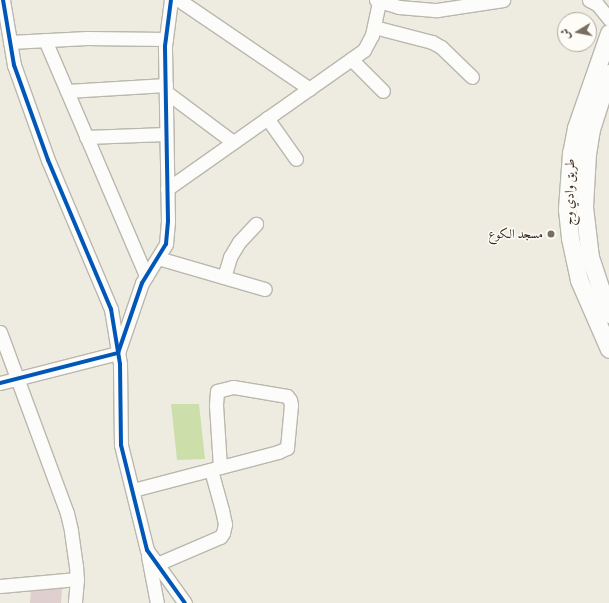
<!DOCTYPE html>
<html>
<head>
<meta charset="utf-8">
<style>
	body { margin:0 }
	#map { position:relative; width:609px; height:603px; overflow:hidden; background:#eeece1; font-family:"Libre Bodoni",Amiri,serif }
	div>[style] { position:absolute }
	.green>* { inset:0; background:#ccdfab }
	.building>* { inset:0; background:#dfcfcf }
	.roads { filter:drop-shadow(1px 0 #bab7ae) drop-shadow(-1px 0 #bab7ae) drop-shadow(0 1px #bab7ae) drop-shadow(0 -1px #bab7ae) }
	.minor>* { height:13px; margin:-6.5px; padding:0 6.5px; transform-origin:6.5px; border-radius:6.5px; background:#fcfcfa }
	.major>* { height:17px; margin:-8.5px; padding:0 8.5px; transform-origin:8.5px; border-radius:8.5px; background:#fcfcfa }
	.cycleway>* { height:4px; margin:-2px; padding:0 2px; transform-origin:2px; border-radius:2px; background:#0057b8 }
	.dots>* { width:11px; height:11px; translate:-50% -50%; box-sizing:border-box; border:2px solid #fdfcf7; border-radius:50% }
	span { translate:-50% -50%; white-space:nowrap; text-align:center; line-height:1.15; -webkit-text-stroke:3px #fdfcf7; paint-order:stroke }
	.street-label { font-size:13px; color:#3b2a1e }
	.poi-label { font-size:13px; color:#3b2a1e }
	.right { translate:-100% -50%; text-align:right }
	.north { position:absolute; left:557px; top:12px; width:40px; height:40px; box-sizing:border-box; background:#fdfcf7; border:1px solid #afa8a0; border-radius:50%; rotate:260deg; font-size:11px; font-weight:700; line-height:16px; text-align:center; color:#3b2a1e }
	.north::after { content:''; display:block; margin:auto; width:14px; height:18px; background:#7a6e62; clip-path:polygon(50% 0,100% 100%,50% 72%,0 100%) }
</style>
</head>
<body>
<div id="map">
	<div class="green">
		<div style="clip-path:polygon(171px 404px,199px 404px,205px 459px,177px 460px)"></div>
	</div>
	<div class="building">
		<div style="clip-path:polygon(62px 588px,61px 603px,30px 603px,31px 591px)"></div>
	</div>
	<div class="roads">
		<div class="minor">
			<div style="left:3px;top:0;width:66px;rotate:80.4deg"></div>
			<div style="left:14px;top:65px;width:101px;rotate:70.3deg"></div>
			<div style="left:48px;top:160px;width:162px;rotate:67.1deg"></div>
			<div style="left:111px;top:309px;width:56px;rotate:80.7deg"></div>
			<div style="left:120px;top:364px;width:81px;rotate:89.3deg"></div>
			<div style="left:121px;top:445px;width:108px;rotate:76.1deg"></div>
			<div style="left:147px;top:550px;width:65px;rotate:54.4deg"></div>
			<div style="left:179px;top:0;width:158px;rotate:34.2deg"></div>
			<div style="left:376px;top:0;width:24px;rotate:17deg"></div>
			<div style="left:399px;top:7px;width:38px;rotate:5deg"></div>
			<div style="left:437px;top:10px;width:67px;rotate:-8.6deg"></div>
			<div style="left:589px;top:0;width:9px;rotate:27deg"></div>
			<div style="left:597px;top:4px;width:19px;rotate:51deg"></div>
			<div style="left:374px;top:27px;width:60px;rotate:14.5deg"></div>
			<div style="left:432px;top:42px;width:10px;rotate:29deg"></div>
			<div style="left:441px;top:47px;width:43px;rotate:44.1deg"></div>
			<div style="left:45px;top:40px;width:257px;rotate:66.8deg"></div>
			<div style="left:10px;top:42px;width:77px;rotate:-3deg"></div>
			<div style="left:87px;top:38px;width:79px;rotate:0.7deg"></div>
			<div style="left:351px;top:59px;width:45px;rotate:45deg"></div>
			<div style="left:67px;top:91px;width:99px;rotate:-3.5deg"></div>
			<div style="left:166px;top:92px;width:84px;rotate:36.7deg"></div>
			<div style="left:267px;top:118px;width:50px;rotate:54.7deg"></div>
			<div style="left:86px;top:137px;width:80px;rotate:-2.1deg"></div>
			<div style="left:167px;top:189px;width:241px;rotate:-35.2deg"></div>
			<div style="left:364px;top:50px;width:17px;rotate:-62deg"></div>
			<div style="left:372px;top:35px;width:35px;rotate:-78deg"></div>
			<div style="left:158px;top:258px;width:111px;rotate:16.2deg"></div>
			<div style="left:224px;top:277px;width:21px;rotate:-73deg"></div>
			<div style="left:230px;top:257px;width:17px;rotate:-59deg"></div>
			<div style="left:239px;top:242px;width:25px;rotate:-47deg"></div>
			<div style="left:0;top:332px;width:193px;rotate:69.7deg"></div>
			<div style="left:67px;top:513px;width:18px;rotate:77deg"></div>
			<div style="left:71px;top:531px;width:35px;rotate:82deg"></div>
			<div style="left:76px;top:566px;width:13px;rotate:86deg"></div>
			<div style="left:77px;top:579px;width:24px;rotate:95deg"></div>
			<div style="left:0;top:383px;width:122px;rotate:-14.3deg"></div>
			<div style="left:118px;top:353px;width:74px;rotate:-71.1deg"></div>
			<div style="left:142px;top:283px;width:46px;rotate:-58.4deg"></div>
			<div style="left:166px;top:244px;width:23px;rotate:-85deg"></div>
			<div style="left:168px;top:221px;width:175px;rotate:-91deg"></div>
			<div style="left:165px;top:46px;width:46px;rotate:-82.6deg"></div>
			<div style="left:133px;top:490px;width:150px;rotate:-14.7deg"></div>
			<div style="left:278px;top:452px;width:10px;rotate:-24deg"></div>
			<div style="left:287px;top:448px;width:43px;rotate:-84.7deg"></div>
			<div style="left:291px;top:405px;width:5px;rotate:-101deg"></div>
			<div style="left:290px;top:400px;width:5px;rotate:-127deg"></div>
			<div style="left:287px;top:396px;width:55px;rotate:-170.5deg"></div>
			<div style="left:233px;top:387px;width:16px;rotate:166deg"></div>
			<div style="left:217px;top:391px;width:14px;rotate:94deg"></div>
			<div style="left:216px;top:405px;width:62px;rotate:86.3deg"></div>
			<div style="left:148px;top:556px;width:48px;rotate:79.2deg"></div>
			<div style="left:157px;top:564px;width:69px;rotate:-23.2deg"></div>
			<div style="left:220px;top:537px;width:5px;rotate:-53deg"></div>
			<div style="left:223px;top:533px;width:9px;rotate:-77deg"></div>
			<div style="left:225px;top:524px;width:14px;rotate:-102deg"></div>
			<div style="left:222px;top:510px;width:41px;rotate:-105.4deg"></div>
			<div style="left:0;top:586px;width:77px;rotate:-5.2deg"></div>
		</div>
		<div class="major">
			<div style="left:609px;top:33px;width:101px;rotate:109.2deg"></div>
			<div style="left:576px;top:128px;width:25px;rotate:101deg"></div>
			<div style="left:571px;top:153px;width:56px;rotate:94.1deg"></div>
			<div style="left:567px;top:209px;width:29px;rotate:84deg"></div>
			<div style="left:570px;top:238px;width:43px;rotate:77.9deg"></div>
			<div style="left:579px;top:280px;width:75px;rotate:66.5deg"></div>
			<div style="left:609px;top:73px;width:59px;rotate:107.8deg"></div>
			<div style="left:591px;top:129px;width:24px;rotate:99deg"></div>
			<div style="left:587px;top:153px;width:54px;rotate:93.2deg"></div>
			<div style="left:584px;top:207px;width:50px;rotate:83.2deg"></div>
			<div style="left:590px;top:257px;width:60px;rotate:71.6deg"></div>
		</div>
	</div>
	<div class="cycleway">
		<div style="left:3px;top:0;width:66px;rotate:80.4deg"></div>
		<div style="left:14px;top:65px;width:101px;rotate:70.3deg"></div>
		<div style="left:48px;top:160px;width:162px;rotate:67.1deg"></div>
		<div style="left:111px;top:309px;width:56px;rotate:80.7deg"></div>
		<div style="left:120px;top:364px;width:81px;rotate:89.3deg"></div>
		<div style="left:121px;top:445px;width:108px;rotate:76.1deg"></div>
		<div style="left:147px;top:550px;width:65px;rotate:54.4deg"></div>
		<div style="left:0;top:383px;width:122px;rotate:-14.3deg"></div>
		<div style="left:118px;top:353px;width:74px;rotate:-71.1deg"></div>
		<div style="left:142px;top:283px;width:46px;rotate:-58.4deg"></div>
		<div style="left:166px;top:244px;width:23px;rotate:-85deg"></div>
		<div style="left:168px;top:221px;width:175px;rotate:-91deg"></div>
		<div style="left:165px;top:46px;width:46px;rotate:-82.6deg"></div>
	</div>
	<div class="dots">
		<div style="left:551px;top:234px;background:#7a6e62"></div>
	</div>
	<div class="street-label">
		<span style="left:570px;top:192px;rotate:-89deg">طريق وادي وج</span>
	</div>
	<div class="poi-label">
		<span class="right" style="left:543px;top:234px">مسجد الكوع</span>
	</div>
	<div class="north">ش</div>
</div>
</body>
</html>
